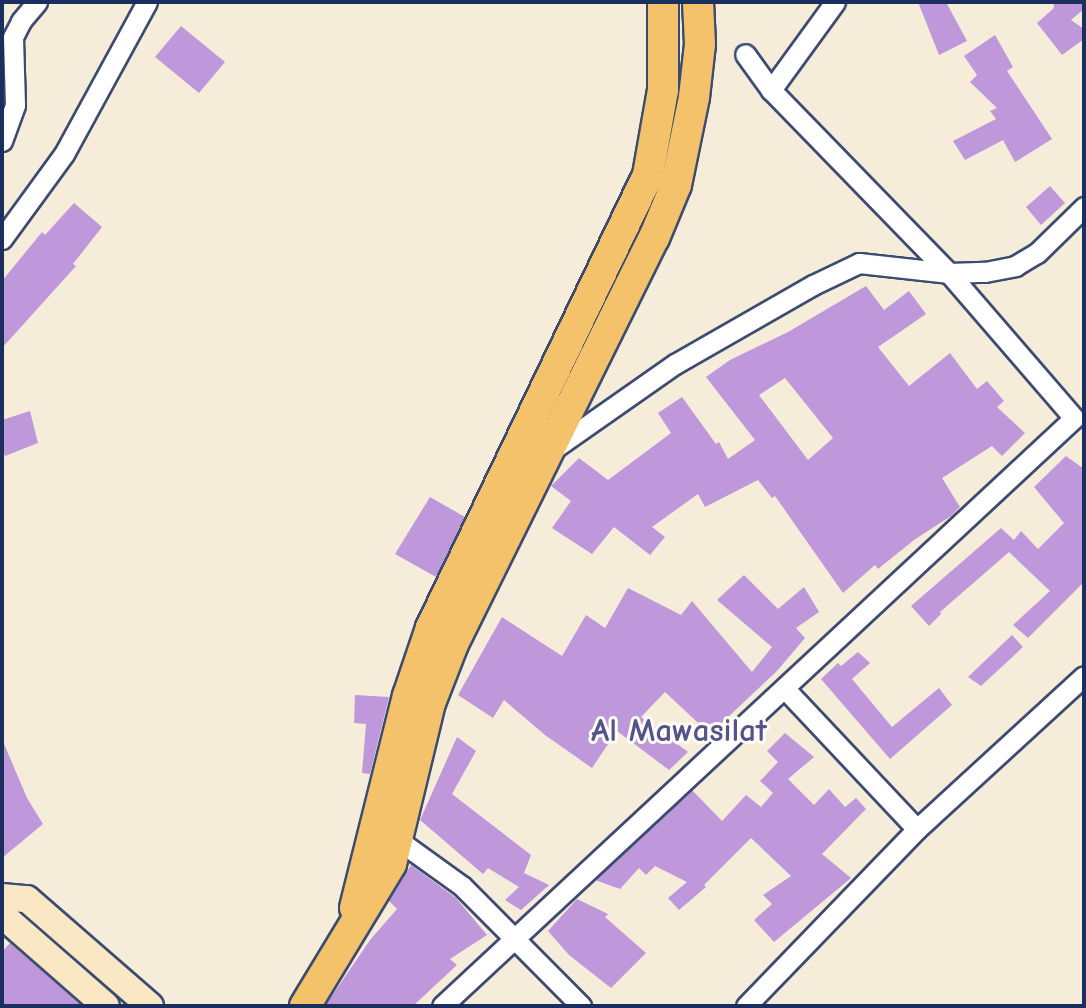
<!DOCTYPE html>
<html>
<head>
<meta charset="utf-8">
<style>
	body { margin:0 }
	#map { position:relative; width:1086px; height:1008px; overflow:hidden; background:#f5edda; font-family:"Comic Neue",sans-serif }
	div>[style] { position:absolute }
	.building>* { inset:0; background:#be98db }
	.roads { filter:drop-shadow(2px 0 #3c4c71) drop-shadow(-2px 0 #3c4c71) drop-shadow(0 2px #3c4c71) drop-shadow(0 -2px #3c4c71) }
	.street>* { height:19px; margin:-9.5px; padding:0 9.5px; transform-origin:9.5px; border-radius:9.5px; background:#fff }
	.secondary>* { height:26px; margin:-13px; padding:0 13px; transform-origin:13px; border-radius:13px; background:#fae7c3 }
	.primary>* { height:30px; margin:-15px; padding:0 15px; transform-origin:15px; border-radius:15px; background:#f3c26a }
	span { translate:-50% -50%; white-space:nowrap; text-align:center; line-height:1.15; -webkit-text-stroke:6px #fdfcf7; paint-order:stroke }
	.district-label { font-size:33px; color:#54548a; font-weight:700 }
	.frame { position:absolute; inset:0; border:4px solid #1b2f5e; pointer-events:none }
</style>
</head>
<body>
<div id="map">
	<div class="building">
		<div style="clip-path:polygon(918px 2px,946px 2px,967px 41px,939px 55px)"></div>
		<div style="clip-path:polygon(1053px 2px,1084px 2px,1084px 9px,1071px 20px,1084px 29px,1084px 39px,1062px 55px,1037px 23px,1054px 8px)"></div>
		<div style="clip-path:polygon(181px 26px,225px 62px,199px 93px,155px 57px)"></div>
		<div style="clip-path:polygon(995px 35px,1013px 67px,1007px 71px,1052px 139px,1015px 162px,1003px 140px,965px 160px,953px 141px,996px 119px,990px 111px,997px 108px,970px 82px,977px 75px,964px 56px)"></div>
		<div style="clip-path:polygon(1050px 186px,1065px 203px,1041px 225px,1026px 207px)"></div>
		<div style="clip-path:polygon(74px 203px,102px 227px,73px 264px,76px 266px,2px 348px,2px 281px,42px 232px,45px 235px)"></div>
		<div style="clip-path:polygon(evenodd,866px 286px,884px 310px,909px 291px,926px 314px,878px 347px,909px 386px,950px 353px,977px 389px,987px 381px,1004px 401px,997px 407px,1025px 433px,1002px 456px,992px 446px,942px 478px,960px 507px,951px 516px,914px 540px,878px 569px,875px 565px,843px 593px,775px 496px,772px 498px,758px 480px,705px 507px,698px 494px,652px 527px,665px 537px,650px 555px,614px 527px,592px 554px,552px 528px,571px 501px,551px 486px,579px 458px,608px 480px,671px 433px,658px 413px,682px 397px,716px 444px,719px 442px,728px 459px,755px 440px,706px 377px,730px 360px,788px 332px,866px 286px,785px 378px,833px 438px,808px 460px,759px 395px,785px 378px)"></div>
		<div style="clip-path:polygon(30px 411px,38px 443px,5px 456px,2px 446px,2px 420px)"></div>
		<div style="clip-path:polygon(1066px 456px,1084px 469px,1084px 582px,1028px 638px,1013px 625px,1050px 591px,1009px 552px,940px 612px,941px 614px,929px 626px,911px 606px,1001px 528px,1014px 540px,1021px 531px,1038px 549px,1064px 523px,1034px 487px)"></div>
		<div style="clip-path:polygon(430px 497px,465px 517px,436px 577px,395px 554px)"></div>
		<div style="clip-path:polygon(744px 575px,778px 609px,804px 587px,819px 612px,796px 628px,805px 638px,777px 671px,710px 734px,665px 692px,641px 717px,688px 752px,669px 770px,617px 731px,592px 768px,545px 735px,504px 700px,493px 718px,458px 695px,502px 617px,562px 656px,586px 615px,605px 628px,628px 588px,681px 615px,692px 601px,752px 672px,772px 647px,717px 600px)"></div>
		<div style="clip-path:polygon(1012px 635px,1023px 647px,981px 686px,968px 677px)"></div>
		<div style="clip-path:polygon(858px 652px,870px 663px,852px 679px,892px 727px,939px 688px,952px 705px,890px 759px,821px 679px,838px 663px,841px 666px)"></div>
		<div style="clip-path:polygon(355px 695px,389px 697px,370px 774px,362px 773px,366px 724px,354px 723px)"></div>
		<div style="clip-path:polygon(785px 733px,814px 757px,788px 779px,814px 805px,829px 789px,845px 807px,856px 798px,866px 809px,822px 854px,851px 878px,774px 942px,754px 920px,772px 904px,763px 895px,791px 876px,751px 838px,704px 885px,706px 887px,679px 910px,668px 898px,687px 882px,655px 866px,646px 875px,639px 868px,620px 889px,595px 880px,692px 790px,722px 821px,746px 795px,761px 807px,773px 793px,760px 781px,778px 762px,767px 751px)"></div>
		<div style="clip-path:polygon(457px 737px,476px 751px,452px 794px,531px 855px,524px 873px,549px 885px,521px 910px,505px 900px,519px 887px,488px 868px,483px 874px,420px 820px)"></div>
		<div style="clip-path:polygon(2px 739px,27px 798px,43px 824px,2px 858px)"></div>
		<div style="clip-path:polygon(411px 865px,456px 898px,487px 935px,450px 959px,457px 965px,413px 1006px,325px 1006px,370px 940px,397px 909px,389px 901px)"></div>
		<div style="clip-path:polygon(577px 899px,608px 914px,605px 917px,646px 953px,611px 988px,569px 955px,548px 931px)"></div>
		<div style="clip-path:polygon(10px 943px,82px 1006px,2px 1006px,2px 952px)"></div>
	</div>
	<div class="roads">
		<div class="street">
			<div style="left:771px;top:90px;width:109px;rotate:-54deg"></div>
			<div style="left:2px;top:141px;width:38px;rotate:-70deg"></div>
			<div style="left:15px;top:105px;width:68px;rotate:-91.7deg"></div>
			<div style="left:13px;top:37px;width:18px;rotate:-63deg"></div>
			<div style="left:21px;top:21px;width:25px;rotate:-50deg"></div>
			<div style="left:2px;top:239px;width:105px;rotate:-53.9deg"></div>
			<div style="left:64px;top:154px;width:173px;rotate:-61.4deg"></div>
			<div style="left:552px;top:450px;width:150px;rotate:-35deg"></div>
			<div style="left:675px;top:364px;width:159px;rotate:-29.8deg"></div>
			<div style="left:813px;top:285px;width:51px;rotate:-25.6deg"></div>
			<div style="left:859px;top:263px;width:91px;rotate:6.3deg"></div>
			<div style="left:949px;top:273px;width:36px;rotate:-2deg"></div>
			<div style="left:985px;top:272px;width:31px;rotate:-11deg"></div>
			<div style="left:1015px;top:266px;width:26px;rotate:-31deg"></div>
			<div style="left:1037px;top:253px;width:66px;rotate:-44.4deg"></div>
			<div style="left:785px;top:689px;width:192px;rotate:46.7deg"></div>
			<div style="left:398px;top:840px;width:79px;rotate:35.7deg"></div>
			<div style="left:462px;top:886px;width:169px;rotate:45.2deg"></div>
			<div style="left:442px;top:1006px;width:863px;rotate:-42.93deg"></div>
			<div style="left:1074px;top:418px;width:191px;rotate:-130.8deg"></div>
			<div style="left:949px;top:273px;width:255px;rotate:-134.2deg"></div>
			<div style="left:771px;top:90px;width:44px;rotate:-125.8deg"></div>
			<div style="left:746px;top:1006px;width:246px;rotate:-46deg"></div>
			<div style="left:917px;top:829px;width:226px;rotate:-42.5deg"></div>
		</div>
		<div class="secondary">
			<div style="left:2px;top:897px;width:25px;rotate:5deg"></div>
			<div style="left:27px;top:899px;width:163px;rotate:41deg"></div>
			<div style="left:2px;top:915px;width:138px;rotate:41.2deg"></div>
		</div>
		<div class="primary">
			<div style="left:355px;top:908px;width:219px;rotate:-76deg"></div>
			<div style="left:408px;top:696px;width:72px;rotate:-71.3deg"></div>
			<div style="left:431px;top:628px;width:502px;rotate:-64.4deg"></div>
			<div style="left:648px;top:175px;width:86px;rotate:-80deg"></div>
			<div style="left:663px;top:90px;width:88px;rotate:-90deg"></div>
			<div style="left:305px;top:1006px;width:166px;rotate:-58.8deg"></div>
			<div style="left:391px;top:864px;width:166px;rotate:-76.4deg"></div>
			<div style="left:430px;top:703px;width:63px;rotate:-68.7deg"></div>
			<div style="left:453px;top:644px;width:453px;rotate:-63.7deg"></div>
			<div style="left:654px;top:238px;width:57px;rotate:-67.5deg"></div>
			<div style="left:676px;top:185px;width:90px;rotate:-78.4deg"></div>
			<div style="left:694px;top:97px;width:53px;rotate:-83.5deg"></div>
			<div style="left:700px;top:44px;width:42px;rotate:-92.7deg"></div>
		</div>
	</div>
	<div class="district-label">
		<span style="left:679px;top:731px">Al Mawasilat</span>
	</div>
	<div class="frame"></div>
</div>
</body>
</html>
